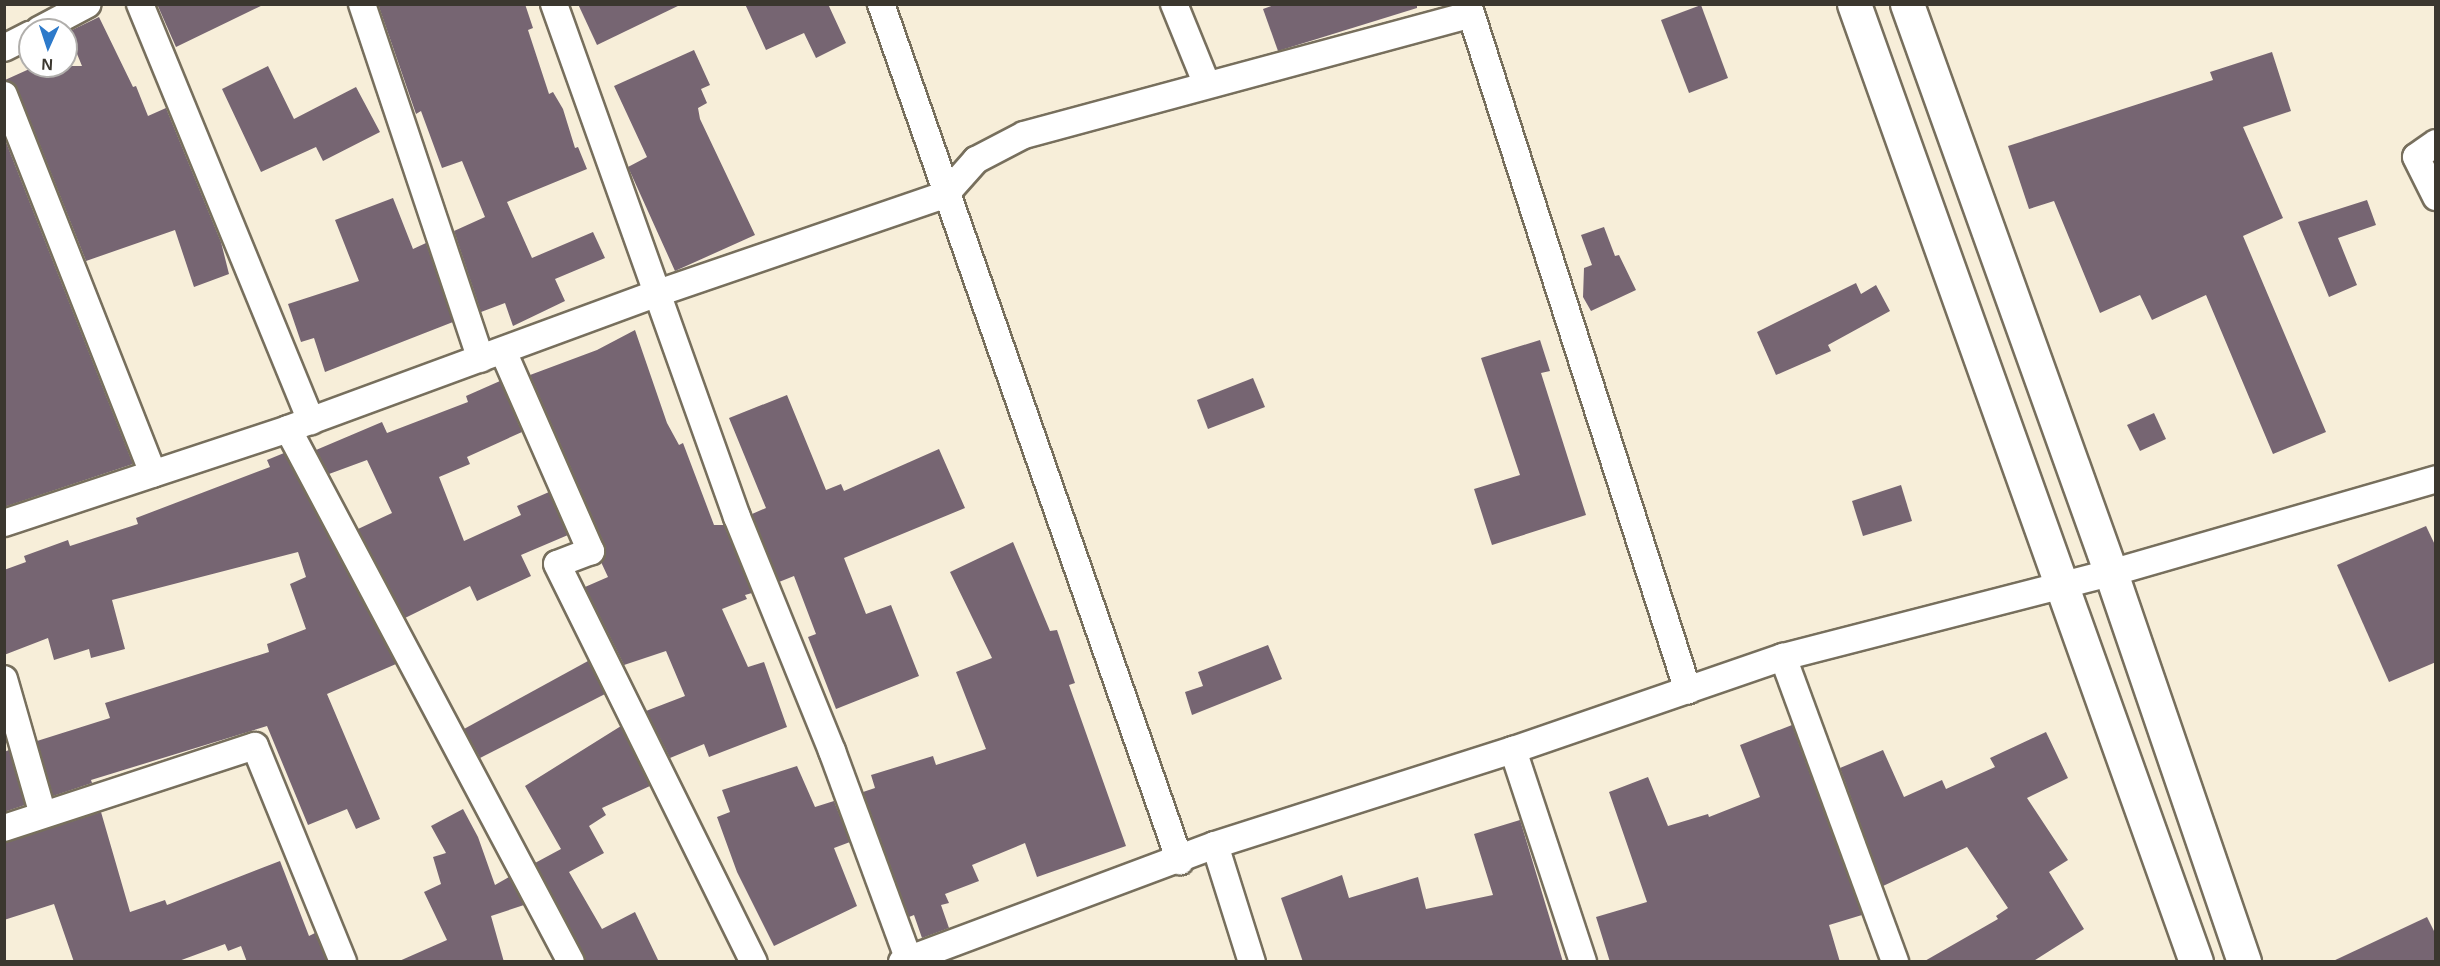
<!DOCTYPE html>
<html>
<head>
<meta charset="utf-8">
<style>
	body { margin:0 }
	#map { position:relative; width:2440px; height:966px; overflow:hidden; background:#f7eed9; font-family:Arial,sans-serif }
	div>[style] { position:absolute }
	.building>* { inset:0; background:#766572 }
	.roads { filter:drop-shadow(2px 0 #776f5d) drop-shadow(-2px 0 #776f5d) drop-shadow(0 2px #776f5d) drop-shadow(0 -2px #776f5d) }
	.street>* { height:26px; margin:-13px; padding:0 13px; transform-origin:13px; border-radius:13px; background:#fff }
	.secondary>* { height:33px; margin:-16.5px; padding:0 16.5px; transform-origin:16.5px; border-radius:16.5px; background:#fff }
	span { translate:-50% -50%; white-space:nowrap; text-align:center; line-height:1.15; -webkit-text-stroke:6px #fff; paint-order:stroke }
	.frame { position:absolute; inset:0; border:6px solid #3b372f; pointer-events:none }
	.north { position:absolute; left:18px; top:18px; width:60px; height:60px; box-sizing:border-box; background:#fff; border:2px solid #b1afac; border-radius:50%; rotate:183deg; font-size:16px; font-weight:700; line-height:24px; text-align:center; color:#3b372f }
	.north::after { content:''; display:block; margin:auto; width:21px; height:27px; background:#2d7aca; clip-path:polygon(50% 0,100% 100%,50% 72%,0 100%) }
</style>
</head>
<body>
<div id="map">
	<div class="building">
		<div style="clip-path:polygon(157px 4px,265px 4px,176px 47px)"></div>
		<div style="clip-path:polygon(378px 4px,525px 4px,533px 28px,528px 30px,549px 94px,553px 92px,563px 109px,575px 148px,578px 147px,587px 169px,507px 202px,532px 258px,593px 232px,605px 258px,555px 279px,565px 301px,513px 326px,505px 303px,481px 312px,454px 231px,485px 217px,462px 161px,442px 168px,421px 111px,416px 114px)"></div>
		<div style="clip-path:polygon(578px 4px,682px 4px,597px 45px)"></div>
		<div style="clip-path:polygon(745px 4px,828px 4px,846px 43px,816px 58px,804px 33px,766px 50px)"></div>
		<div style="clip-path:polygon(1277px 4px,1417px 4px,1417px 8px,1278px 51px,1263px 9px)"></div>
		<div style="clip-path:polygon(1701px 5px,1728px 78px,1689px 93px,1661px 20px)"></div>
		<div style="clip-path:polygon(99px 17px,133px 87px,136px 86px,148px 116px,166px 108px,221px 242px,229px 274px,194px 287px,175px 230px,86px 261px,18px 90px,5px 80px,36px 66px,82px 66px,68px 32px)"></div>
		<div style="clip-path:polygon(694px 50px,710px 85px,701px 89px,707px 103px,698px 108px,700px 119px,755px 235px,675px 271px,628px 167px,647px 157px,614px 86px)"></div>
		<div style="clip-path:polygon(2272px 52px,2291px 111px,2243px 127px,2283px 218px,2243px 236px,2326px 432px,2273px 454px,2206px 295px,2152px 320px,2140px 295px,2100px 313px,2054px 201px,2029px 209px,2008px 146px,2213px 80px,2210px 72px)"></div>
		<div style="clip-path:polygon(268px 66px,294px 119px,356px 87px,380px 132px,323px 161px,316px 147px,261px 172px,222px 89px)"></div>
		<div style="clip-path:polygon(4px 137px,133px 464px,4px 507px)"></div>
		<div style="clip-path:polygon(393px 198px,413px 249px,426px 243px,453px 322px,325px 372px,314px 338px,301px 342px,288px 304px,359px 281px,335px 220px)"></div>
		<div style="clip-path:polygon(2367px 200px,2376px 225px,2338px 238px,2357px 285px,2329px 297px,2298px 222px)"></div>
		<div style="clip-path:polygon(1604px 227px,1615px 256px,1619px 255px,1636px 290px,1591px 311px,1583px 297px,1584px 268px,1592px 265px,1581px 235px)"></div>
		<div style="clip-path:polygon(1856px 283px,1861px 294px,1876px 285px,1890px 311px,1828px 345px,1831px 351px,1776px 375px,1757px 332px)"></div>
		<div style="clip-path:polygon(635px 330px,667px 423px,679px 445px,683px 443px,714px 525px,724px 525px,752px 593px,745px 595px,747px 599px,722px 609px,748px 667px,764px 662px,787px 727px,709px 757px,704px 744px,670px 758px,646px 711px,685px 696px,666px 651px,624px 665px,585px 587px,608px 577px,601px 562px,605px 546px,530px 375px,597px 350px)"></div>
		<div style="clip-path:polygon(1540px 340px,1550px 371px,1541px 373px,1586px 515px,1492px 545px,1474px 489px,1520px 475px,1481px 358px)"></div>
		<div style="clip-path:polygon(1253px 378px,1265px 407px,1208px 429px,1197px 400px)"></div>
		<div style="clip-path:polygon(500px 381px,522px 432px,467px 457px,470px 464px,439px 477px,464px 541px,521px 515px,517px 506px,549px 492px,568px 535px,521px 555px,531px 576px,477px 601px,470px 586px,405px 618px,358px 529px,392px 513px,367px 460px,329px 474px,316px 450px,382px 422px,387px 433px,468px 402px,466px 396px)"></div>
		<div style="clip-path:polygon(787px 395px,826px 490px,841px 484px,844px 491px,939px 449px,965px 508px,844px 558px,866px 614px,891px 605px,919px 676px,836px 709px,808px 637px,816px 634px,794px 576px,779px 582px,752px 514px,766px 508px,729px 418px)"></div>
		<div style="clip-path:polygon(2154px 413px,2166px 439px,2140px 451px,2127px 425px)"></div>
		<div style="clip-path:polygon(284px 453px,396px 664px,327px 694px,380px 819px,356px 829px,347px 809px,308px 825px,267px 726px,91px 780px,92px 783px,53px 796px,37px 741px,110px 718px,105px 703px,269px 652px,267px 644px,306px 629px,290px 584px,306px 577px,298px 552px,112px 600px,125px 649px,91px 658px,89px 649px,54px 660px,48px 638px,4px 655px,4px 570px,26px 562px,24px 556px,68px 540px,70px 546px,138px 524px,136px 518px,270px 467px,267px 460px)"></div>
		<div style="clip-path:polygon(1901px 485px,1912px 521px,1863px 536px,1852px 501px)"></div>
		<div style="clip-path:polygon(2426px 526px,2436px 547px,2436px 662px,2389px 682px,2337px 565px)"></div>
		<div style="clip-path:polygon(1013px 542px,1050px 631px,1057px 630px,1075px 683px,1069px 685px,1126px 846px,1037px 877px,1025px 843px,972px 865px,979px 881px,945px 894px,949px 903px,941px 905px,949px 928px,922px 938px,914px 915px,909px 917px,863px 792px,875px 788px,871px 775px,933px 756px,936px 765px,986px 749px,956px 672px,992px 658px,950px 572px)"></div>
		<div style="clip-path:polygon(1268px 645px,1282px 679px,1192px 715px,1185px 692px,1203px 686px,1198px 672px)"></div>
		<div style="clip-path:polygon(588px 661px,605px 694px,480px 758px,464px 729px)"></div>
		<div style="clip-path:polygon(1792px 725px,1862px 915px,1829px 925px,1840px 962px,1610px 962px,1596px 917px,1647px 902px,1609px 792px,1648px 777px,1668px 826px,1708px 814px,1709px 817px,1760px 797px,1740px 745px)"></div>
		<div style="clip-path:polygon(621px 726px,650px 786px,602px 808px,606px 815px,589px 826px,604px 853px,569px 872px,602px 929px,635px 912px,659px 962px,586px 962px,535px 863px,561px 849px,525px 786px)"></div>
		<div style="clip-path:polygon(2046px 732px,2068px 778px,2027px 798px,2068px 860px,2049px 872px,2084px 929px,2032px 962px,1923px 962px,1998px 919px,1996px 916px,2008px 908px,1967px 847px,1883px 886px,1840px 768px,1883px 750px,1904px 797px,1942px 780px,1946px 789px,1995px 767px,1990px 758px)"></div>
		<div style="clip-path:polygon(9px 750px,25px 805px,4px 812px,4px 752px)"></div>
		<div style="clip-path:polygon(797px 766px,815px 807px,834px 801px,850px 842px,834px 848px,857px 906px,774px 946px,737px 872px,717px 817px,730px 812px,722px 790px)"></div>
		<div style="clip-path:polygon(463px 809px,478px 837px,495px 885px,509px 877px,524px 905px,491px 916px,504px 962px,397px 962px,447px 940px,424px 892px,441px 884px,433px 857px,446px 853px,431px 826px)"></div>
		<div style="clip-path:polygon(101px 812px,130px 912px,165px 900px,167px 905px,280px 861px,309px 936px,315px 933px,327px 962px,247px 962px,241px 946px,228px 951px,225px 944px,176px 962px,74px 962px,54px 904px,4px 920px,4px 843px)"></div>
		<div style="clip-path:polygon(1520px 820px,1563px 962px,1303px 962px,1281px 898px,1342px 875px,1349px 898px,1418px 877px,1426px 909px,1493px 895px,1474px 834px)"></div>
		<div style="clip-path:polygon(2427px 917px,2436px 935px,2436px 962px,2331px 962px)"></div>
	</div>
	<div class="roads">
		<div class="street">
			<div style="left:140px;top:4px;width:451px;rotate:67.7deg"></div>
			<div style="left:362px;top:4px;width:374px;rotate:71.5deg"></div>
			<div style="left:554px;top:4px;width:545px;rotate:70.37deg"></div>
			<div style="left:737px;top:517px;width:253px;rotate:67.9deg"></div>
			<div style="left:832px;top:751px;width:223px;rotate:69.8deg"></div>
			<div style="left:881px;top:4px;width:908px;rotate:70.77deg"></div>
			<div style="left:1174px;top:4px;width:87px;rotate:67.8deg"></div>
			<div style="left:1468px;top:4px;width:721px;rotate:72.24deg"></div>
			<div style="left:39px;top:30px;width:55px;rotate:-28deg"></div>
			<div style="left:4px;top:48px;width:29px;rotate:-27deg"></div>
			<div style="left:4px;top:95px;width:407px;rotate:68.5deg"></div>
			<div style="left:2436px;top:143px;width:24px;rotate:145deg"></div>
			<div style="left:2416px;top:157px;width:45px;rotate:63.4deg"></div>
			<div style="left:503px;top:351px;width:219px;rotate:66.3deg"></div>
			<div style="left:591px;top:551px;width:36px;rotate:159deg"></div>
			<div style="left:557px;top:564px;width:444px;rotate:63.7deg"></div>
			<div style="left:288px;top:429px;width:603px;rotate:62.03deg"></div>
			<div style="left:4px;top:523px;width:299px;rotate:-18.3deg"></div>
			<div style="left:288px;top:429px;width:394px;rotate:-20.2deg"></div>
			<div style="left:658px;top:293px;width:303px;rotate:-18.9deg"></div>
			<div style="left:945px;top:195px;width:47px;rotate:-48.5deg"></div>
			<div style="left:976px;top:160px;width:54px;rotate:-27.5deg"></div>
			<div style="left:1024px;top:135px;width:463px;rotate:-15.1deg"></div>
			<div style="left:1783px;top:657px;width:325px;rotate:69.8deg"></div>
			<div style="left:4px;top:679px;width:141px;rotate:74deg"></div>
			<div style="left:1513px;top:750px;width:223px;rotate:71.7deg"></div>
			<div style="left:4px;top:828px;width:264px;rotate:-18.1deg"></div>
			<div style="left:255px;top:746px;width:233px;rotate:67.8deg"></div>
			<div style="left:1215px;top:845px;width:123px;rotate:72.5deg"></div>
			<div style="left:902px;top:962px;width:334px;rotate:-20.5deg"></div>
			<div style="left:1215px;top:845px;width:313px;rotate:-17.7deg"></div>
			<div style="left:1513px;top:750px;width:286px;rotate:-19deg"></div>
			<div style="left:1783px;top:657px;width:339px;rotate:-14.4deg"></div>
			<div style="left:2111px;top:573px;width:338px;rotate:-16.1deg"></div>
		</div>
		<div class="secondary">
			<div style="left:1854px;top:4px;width:1017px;rotate:70.35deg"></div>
			<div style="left:1907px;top:4px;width:604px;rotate:70.28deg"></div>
			<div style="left:2111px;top:573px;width:411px;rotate:71.1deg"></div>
		</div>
	</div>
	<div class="frame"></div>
	<div class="north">N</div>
</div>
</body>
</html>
